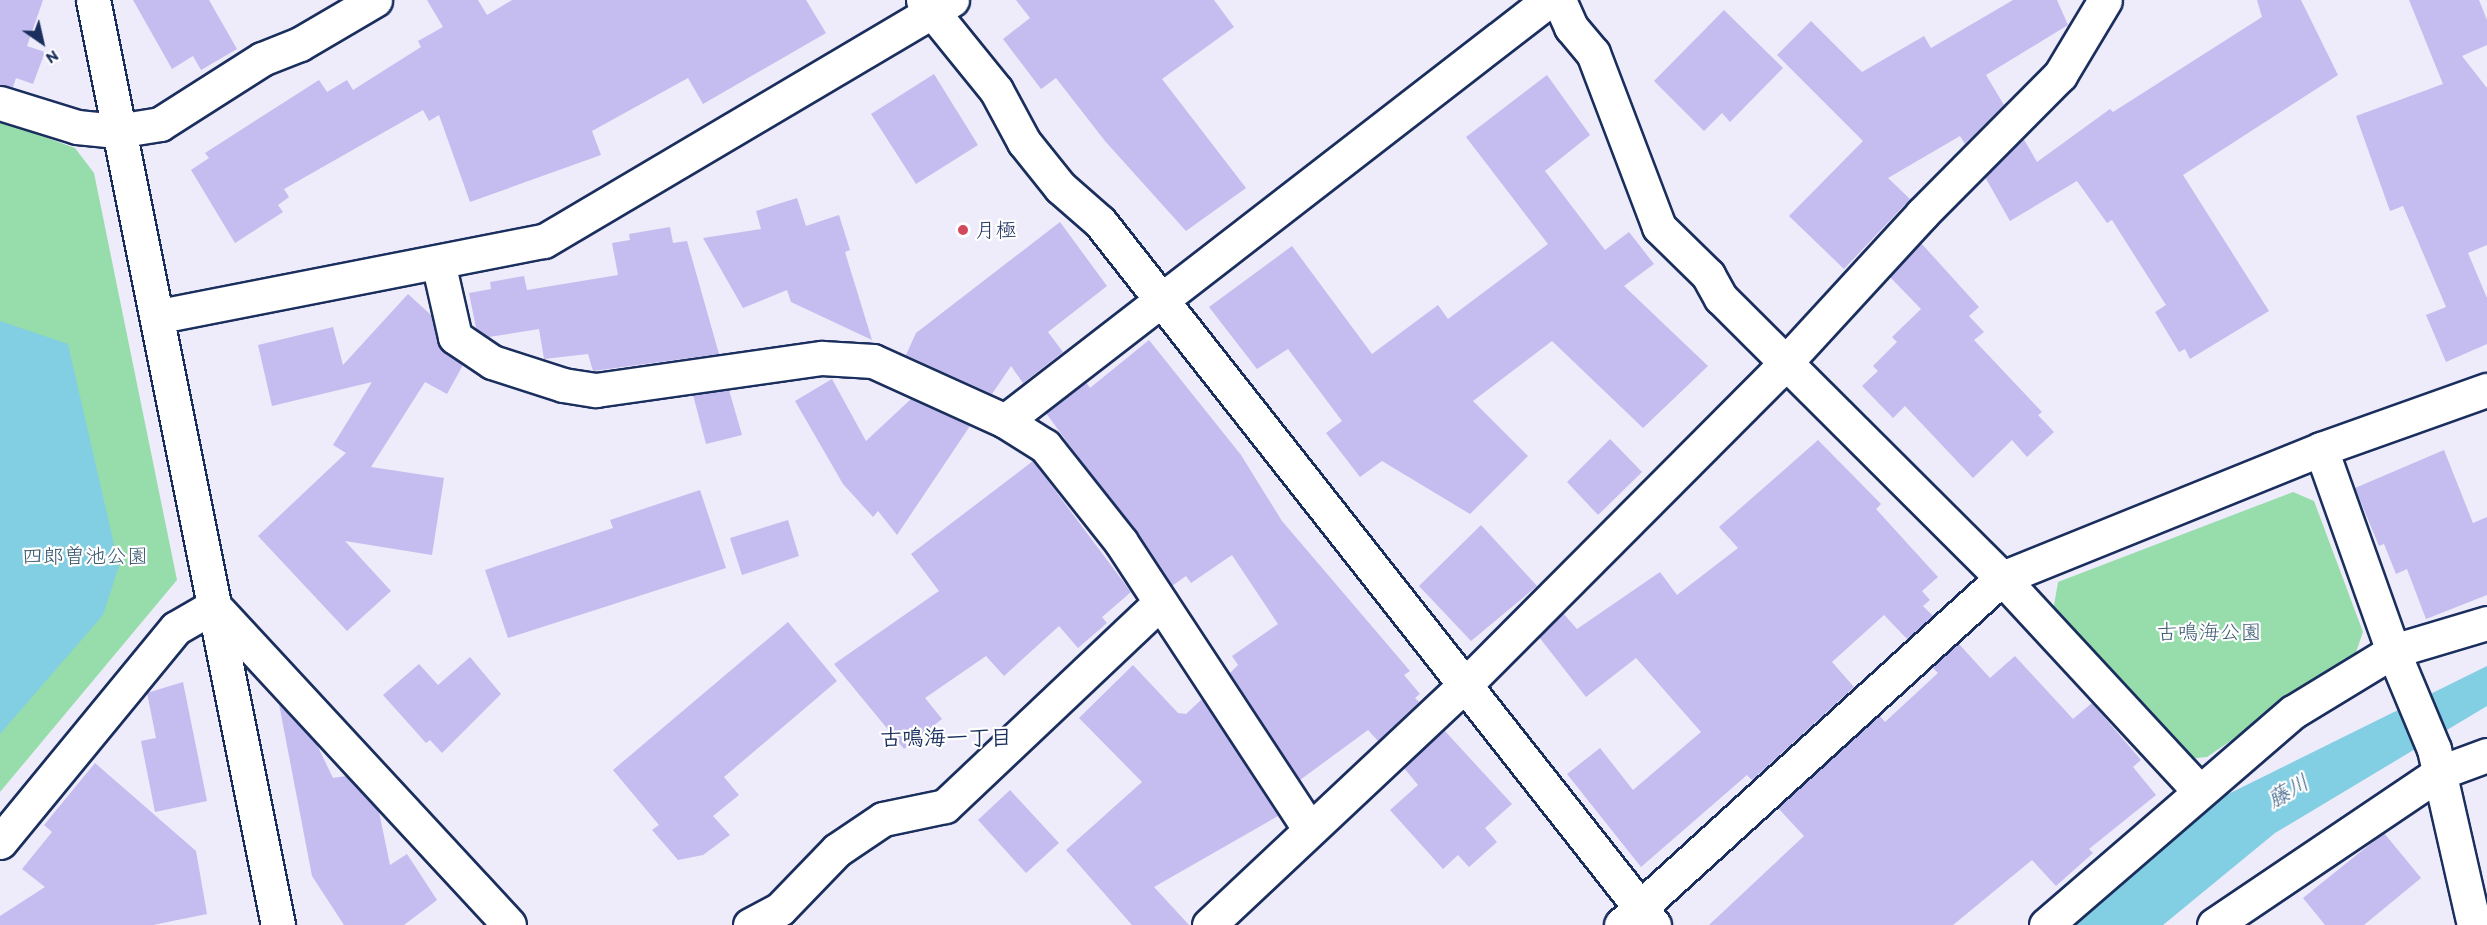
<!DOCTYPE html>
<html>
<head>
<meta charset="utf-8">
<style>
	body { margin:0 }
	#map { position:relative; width:2487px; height:925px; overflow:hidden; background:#eeebfa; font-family:Itim,"Klee One",sans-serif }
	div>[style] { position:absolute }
	.green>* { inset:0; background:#96ddab }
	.water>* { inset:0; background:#82cee2 }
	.building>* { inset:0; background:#c5bdef }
	.roads { filter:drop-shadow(2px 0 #1b2f5e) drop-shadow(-2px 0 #1b2f5e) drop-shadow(0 2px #1b2f5e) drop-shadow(0 -2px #1b2f5e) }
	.street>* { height:33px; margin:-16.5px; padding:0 16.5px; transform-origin:16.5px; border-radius:16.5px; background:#fff }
	.secondary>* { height:33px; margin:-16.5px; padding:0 16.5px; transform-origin:16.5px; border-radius:16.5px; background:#fff }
	.dots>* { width:16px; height:16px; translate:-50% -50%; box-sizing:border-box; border:3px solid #fff; border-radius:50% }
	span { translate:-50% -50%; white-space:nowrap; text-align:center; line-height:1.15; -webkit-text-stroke:4.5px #fff; paint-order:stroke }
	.poi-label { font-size:21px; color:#1b2f5e }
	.left { translate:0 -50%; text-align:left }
	.park-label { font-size:21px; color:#3a5a71 }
	.neighbourhood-label { font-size:22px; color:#1b2f5e; font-weight:700 }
	.water-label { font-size:22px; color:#3a5f86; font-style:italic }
	.north { position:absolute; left:12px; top:12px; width:60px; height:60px; -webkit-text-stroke:4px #fff; paint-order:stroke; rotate:146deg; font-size:16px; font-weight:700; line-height:24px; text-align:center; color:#1b2f5e }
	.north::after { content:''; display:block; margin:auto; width:21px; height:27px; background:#1b2f5e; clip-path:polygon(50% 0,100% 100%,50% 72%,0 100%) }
</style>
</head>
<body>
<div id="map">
	<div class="green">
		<div style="clip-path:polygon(0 121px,75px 148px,94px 173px,177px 580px,0 792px)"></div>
		<div style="clip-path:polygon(2293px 492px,2314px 501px,2363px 632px,2355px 655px,2207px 757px,2187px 759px,2052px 617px,2058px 582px)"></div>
	</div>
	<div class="water">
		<div style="clip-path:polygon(0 321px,68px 344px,119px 566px,103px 615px,0 734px)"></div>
		<div style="clip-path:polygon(2487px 666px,2487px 706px,2275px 833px,2163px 925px,2073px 925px,2206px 805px)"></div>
	</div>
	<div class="building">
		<div style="clip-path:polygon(0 0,43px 0,27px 46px,45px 52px,33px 84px,16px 78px,13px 87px,0 85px)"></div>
		<div style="clip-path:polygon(133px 0,209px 0,237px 49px,201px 70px,193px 56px,172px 69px)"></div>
		<div style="clip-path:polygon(427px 0,478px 0,487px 15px,512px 0,806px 0,826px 33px,703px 104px,688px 78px,592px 131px,601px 155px,470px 202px,439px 115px,429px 121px,423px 110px,284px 189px,289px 197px,278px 205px,283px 212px,235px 243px,191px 170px,209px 158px,205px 153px,319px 80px,327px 92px,347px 80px,353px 90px,421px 47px,418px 41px,443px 27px)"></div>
		<div style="clip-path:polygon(1016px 0,1214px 0,1234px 27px,1162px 79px,1246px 188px,1186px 231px,1105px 141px,1056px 78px,1041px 89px,1003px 39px,1030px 18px)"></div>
		<div style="clip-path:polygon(2013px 0,2057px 0,2068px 25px,1986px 75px,2004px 105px,1965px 144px,1960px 136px,1888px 178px,1910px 199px,1844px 269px,1789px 216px,1863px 141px,1777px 55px,1811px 21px,1862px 72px,1924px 36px,1931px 48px)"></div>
		<div style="clip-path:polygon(2257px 0,2301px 0,2338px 75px,2183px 175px,2269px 311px,2190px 359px,2185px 349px,2179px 352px,2155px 312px,2166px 305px,2112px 220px,2107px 223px,2077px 181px,2010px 221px,1985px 177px,2023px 138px,2037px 162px,2110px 109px,2113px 112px,2262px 17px)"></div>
		<div style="clip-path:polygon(2409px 0,2479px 0,2487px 20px,2487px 45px,2462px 56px,2487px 88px,2487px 245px,2468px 253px,2487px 298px,2487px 344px,2446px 362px,2426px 315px,2446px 307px,2403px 206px,2390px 211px,2356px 116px,2443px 84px)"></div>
		<div style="clip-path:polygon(1724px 10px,1783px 68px,1730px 122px,1722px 113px,1704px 131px,1654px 81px)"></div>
		<div style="clip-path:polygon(934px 74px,978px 145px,916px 184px,871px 114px)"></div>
		<div style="clip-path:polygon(1547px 75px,1590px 135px,1545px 171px,1605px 250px,1629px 232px,1654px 264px,1624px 286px,1708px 366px,1643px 428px,1552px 341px,1473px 401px,1528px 456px,1470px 514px,1382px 461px,1360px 477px,1326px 433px,1342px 421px,1288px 349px,1257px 369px,1209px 307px,1292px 246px,1372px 354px,1438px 305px,1448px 319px,1548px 244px,1466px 137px)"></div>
		<div style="clip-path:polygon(797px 198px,806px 226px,839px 215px,850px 250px,845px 252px,872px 340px,791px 302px,787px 290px,743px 308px,703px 238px,761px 229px,756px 211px)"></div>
		<div style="clip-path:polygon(1060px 222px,1107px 286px,1048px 332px,1063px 352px,1023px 383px,1011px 366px,992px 394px,906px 355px,916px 333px)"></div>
		<div style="clip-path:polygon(670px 227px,673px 243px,687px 241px,719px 354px,593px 371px,588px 354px,544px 359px,539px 329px,489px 337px,476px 328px,469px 293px,491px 289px,490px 282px,524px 276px,527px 290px,618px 275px,612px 243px,630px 240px,629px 234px)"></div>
		<div style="clip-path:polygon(1921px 243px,1979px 307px,1969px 316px,1984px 332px,1974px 340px,2042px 412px,2038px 415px,2054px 432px,2027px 457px,2012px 440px,1973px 478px,1905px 406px,1893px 418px,1862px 386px,1878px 371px,1873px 366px,1897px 342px,1892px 337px,1921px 309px,1890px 277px)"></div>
		<div style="clip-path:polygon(408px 294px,431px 315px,444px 352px,463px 365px,447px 394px,425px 382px,371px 467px,444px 478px,432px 555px,345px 541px,391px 591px,347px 631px,258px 536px,346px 453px,333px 445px,372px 382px,272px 406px,258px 345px,333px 327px,343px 365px)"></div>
		<div style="clip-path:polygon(1149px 340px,1241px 455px,1282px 521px,1410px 671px,1404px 675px,1420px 694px,1415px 698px,1419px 702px,1378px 741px,1368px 730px,1300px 780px,1230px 673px,1238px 665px,1232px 656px,1278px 624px,1232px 555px,1191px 583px,1186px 576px,1172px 586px,1046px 413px,1086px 382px,1090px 388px)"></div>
		<div style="clip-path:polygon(832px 379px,866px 441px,911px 399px,970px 426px,897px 535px,878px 511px,873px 517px,843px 484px,795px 401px)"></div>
		<div style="clip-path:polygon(729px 390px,742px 435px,706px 444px,693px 395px)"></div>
		<div style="clip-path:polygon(1610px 439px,1642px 472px,1598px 515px,1567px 482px)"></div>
		<div style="clip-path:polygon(1818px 440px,1881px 504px,1876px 509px,1938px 577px,1922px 591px,1930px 600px,1923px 606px,1933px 616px,1907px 639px,1884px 615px,1832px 662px,1854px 687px,1752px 780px,1747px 775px,1641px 867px,1567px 774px,1600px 748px,1633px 790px,1701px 732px,1636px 658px,1586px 697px,1539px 637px,1563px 613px,1577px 629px,1660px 572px,1677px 595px,1738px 548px,1719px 527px)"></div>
		<div style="clip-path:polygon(2444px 450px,2473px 523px,2487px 517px,2487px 595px,2426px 619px,2407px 569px,2396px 574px,2384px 544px,2379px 546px,2355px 488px)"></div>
		<div style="clip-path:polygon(1033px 461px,1131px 592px,1102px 617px,1107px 623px,1078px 648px,1059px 626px,1004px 676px,986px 656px,925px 698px,942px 719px,904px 749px,834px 664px,939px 591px,911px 554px)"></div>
		<div style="clip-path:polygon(700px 490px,726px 568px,508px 638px,485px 570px,613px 528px,610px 520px)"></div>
		<div style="clip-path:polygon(788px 520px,799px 556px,742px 575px,730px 538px)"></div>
		<div style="clip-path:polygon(1481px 525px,1537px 586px,1471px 641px,1419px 586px)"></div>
		<div style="clip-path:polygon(788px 622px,837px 681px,724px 777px,739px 795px,713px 816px,730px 835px,703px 855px,678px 860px,652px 830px,659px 825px,613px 770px)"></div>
		<div style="clip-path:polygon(1958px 643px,1990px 678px,2015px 656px,2073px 719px,2092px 703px,2141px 760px,2133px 767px,2156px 795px,2089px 849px,2093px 853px,2056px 886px,2032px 860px,1953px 925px,1709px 925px,1804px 836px,1778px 808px,1879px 715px,1885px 722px,1938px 673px,1932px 667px)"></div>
		<div style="clip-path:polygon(470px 657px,501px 694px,442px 753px,430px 740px,426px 743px,383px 695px,419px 664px,438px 685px)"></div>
		<div style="clip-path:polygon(1133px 665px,1178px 713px,1186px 714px,1202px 699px,1278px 816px,1154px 887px,1189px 925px,1132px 925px,1066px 850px,1142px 782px,1079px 718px)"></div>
		<div style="clip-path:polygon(183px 682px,207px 801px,155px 812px,141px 741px,156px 738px,147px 693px)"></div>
		<div style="clip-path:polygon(279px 704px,317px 745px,333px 778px,346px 776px,379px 812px,390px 865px,407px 854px,437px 900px,404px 925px,344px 925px,312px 876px)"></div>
		<div style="clip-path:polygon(1444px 730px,1512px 804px,1485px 828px,1497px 842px,1469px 867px,1458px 855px,1443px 869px,1390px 810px,1418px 785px,1404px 768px)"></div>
		<div style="clip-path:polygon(95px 763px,196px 851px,207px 914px,153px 925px,0 925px,0 916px,45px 887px,22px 869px,52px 832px,44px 825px)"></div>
		<div style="clip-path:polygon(1010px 790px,1059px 843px,1026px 873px,978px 820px)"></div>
		<div style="clip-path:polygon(2384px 833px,2421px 878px,2364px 925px,2325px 925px,2303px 898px)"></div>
	</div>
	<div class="roads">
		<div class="street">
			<div style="left:923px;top:0;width:116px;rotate:51deg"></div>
			<div style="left:996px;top:90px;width:59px;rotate:61.7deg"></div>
			<div style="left:1024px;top:142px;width:58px;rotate:51.3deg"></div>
			<div style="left:1060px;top:187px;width:53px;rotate:41.2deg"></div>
			<div style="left:1100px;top:222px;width:895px;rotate:51.76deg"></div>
			<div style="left:1559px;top:0;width:30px;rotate:66deg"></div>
			<div style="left:1571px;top:27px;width:34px;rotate:50deg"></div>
			<div style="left:1593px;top:53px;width:186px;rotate:69.2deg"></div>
			<div style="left:1659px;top:227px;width:69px;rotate:44.4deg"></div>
			<div style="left:1708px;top:275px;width:26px;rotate:61deg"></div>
			<div style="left:1721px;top:298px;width:397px;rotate:44.9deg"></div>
			<div style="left:2002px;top:578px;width:289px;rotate:47.2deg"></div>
			<div style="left:0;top:103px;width:81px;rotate:17.3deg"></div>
			<div style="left:77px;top:127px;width:40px;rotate:5.7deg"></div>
			<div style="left:117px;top:131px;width:44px;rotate:-9.2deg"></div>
			<div style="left:160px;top:124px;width:121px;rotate:-32.5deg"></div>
			<div style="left:262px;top:59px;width:41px;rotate:-21.5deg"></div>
			<div style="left:300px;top:44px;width:87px;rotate:-30.4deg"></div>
			<div style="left:438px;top:262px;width:77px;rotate:77.2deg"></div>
			<div style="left:455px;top:337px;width:45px;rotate:34deg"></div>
			<div style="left:492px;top:362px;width:75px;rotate:17.9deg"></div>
			<div style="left:563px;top:385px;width:33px;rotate:9deg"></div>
			<div style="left:596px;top:390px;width:228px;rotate:-8.1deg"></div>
			<div style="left:822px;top:358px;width:51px;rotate:3.4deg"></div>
			<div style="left:873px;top:361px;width:145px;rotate:24.4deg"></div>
			<div style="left:1005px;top:421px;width:688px;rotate:-37.74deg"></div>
			<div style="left:160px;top:316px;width:391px;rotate:-11.1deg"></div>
			<div style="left:544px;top:241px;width:474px;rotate:-30.6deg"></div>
			<div style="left:1005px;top:421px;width:47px;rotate:32deg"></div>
			<div style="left:1045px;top:446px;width:122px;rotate:51.6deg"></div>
			<div style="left:1121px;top:542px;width:342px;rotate:56.7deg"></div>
			<div style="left:2321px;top:449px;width:214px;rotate:70.4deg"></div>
			<div style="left:2393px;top:651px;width:106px;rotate:67.3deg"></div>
			<div style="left:2434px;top:749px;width:180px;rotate:77.2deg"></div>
			<div style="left:0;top:842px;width:277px;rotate:-50.6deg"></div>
			<div style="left:176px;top:628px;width:44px;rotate:-30.1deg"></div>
			<div style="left:214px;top:606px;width:434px;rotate:47.2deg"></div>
			<div style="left:750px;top:925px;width:34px;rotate:-28deg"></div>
			<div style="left:780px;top:909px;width:82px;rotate:-46deg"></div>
			<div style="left:837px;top:850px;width:55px;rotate:-34deg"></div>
			<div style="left:883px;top:819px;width:63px;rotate:-11.8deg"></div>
			<div style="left:945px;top:806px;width:296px;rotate:-43.4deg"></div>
			<div style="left:1209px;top:925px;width:351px;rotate:-43.2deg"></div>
			<div style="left:1465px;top:685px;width:439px;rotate:-45.1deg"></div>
			<div style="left:1775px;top:374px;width:217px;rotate:-47.4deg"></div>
			<div style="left:1922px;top:214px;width:196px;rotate:-45.2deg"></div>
			<div style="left:2060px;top:75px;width:87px;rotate:-59deg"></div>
			<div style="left:1621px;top:925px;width:515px;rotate:-42.33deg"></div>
			<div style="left:2002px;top:578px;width:344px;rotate:-22deg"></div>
			<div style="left:2321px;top:449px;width:176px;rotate:-19.6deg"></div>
			<div style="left:2046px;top:925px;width:326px;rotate:-40.8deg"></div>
			<div style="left:2293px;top:712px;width:117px;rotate:-31.4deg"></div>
			<div style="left:2393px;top:651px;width:98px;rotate:-16.6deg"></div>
			<div style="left:2214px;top:925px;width:274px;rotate:-34deg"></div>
			<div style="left:2441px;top:772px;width:49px;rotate:-20.3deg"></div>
		</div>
		<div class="secondary">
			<div style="left:93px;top:0;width:943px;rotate:78.69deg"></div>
		</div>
	</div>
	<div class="dots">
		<div style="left:963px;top:230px;background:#d1495b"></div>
	</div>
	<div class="poi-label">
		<span class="left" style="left:975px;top:230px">月極</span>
	</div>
	<div class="park-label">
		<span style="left:85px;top:556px">四郎曽池公園</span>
		<span style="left:2209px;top:632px">古鳴海公園</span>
	</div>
	<div class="neighbourhood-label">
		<span style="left:946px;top:738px">古鳴海一丁目</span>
	</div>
	<div class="water-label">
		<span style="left:2288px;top:791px;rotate:-30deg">藤川</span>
	</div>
	<div class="north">N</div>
</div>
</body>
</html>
